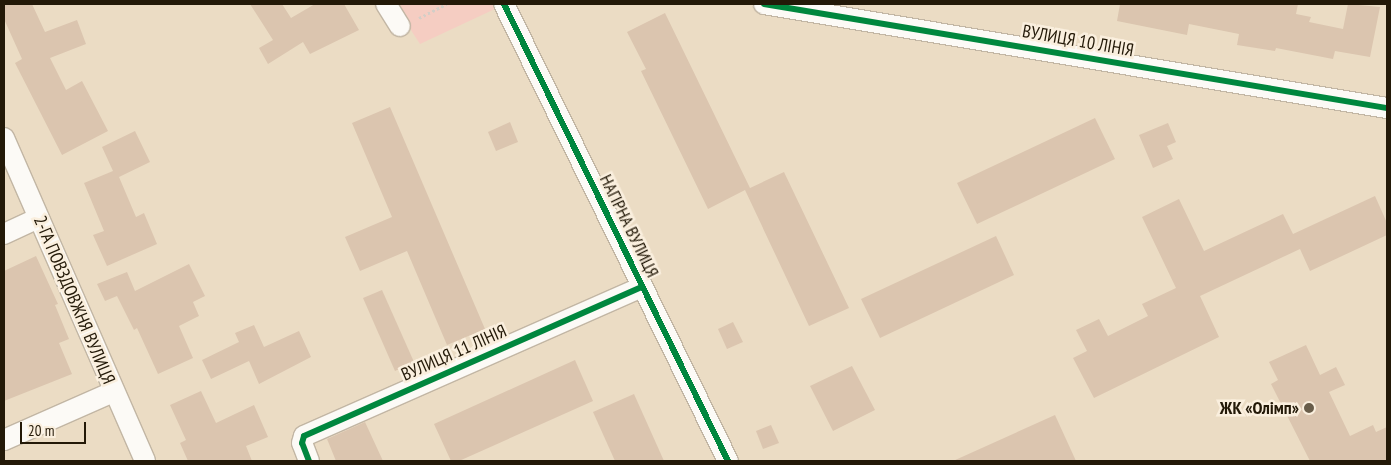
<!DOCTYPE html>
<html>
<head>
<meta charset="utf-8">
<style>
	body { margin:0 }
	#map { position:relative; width:1391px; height:465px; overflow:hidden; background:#ebdcc4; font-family:"PT Sans Narrow",sans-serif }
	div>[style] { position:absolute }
	.green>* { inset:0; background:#f5cdc2 }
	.building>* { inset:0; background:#dbc5af }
	.path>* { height:3px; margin-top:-1.5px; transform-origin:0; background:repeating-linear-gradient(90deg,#d3cec7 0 2.5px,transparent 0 5px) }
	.roads { filter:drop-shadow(1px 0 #c2b6a4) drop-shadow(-1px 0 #c2b6a4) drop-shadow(0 1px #c2b6a4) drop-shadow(0 -1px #c2b6a4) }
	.minor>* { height:20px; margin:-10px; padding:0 10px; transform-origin:10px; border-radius:10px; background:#fcfaf6 }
	.cycleway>* { height:6px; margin:-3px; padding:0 3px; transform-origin:3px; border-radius:3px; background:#00873e }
	.dots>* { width:14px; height:14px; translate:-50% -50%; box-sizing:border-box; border:2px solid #faefde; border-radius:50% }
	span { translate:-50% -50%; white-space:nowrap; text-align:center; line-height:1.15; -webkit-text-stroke:5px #faefde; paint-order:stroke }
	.street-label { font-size:18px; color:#231908 }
	.poi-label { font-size:18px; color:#231908; font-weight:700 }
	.right { translate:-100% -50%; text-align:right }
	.frame { position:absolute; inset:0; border:5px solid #231908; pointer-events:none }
	.scale { position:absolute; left:20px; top:422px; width:66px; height:22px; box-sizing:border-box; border:2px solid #231908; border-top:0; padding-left:6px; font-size:15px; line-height:18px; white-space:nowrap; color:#231908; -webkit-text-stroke:4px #faefde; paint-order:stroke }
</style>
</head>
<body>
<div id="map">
	<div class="green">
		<div style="clip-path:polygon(394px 4px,495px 4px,497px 8px,420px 44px)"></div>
	</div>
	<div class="building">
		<div style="clip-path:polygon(4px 4px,32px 4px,45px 32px,77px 20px,86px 44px,50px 58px,66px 90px,82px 81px,108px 131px,62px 155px,15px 63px,22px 59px,4px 19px)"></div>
		<div style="clip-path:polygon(250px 4px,282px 4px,291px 18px,315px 4px,344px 4px,359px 30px,310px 54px,303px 42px,268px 64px,259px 48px,273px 40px)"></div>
		<div style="clip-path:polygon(1120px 4px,1298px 4px,1296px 14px,1311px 17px,1309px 22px,1343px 29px,1348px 4px,1380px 7px,1370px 57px,1335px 51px,1333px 59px,1276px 48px,1275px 51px,1237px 45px,1239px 34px,1189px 24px,1187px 35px,1117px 21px)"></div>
		<div style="clip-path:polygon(665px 13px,750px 188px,784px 172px,849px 308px,809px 326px,745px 190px,708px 209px,641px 71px,646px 69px,627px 32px)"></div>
		<div style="clip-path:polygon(390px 107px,485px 329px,447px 345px,407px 251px,360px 271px,345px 237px,392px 217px,352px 123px)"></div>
		<div style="clip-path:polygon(1095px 118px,1115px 159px,977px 224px,957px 183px)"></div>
		<div style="clip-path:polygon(510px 122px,518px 142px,496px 151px,488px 132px)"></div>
		<div style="clip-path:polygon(1168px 123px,1176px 142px,1167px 146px,1173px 159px,1153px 168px,1139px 135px)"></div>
		<div style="clip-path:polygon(135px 131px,150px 162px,119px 177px,136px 217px,144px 213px,157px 244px,107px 266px,93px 235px,104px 231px,84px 183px,113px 171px,102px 147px)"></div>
		<div style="clip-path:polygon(1375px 196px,1387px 223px,1387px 235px,1310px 271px,1300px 249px,1200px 296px,1219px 337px,1094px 398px,1073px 358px,1087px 351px,1076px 330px,1099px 319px,1108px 336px,1148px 316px,1142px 304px,1176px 288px,1142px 217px,1179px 199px,1204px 251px,1283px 214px,1293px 234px)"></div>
		<div style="clip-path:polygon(996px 236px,1014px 275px,880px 338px,861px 299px)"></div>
		<div style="clip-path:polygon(36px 256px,58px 304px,55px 305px,69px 339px,59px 343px,72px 374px,4px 401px,4px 271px)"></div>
		<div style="clip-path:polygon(189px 264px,205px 296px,193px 302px,199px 316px,179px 326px,193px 358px,158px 374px,137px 328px,134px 330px,117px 296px,105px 301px,97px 284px,127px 272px,135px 291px)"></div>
		<div style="clip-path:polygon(382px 290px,414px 362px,395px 371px,363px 298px)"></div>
		<div style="clip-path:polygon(733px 322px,743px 342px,727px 349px,718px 329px)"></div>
		<div style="clip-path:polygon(254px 325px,264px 347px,299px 331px,311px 357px,259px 384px,249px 361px,211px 379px,202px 360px,239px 342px,235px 333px)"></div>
		<div style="clip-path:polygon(1306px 345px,1320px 375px,1336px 367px,1345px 385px,1329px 392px,1350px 436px,1373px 425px,1376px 432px,1387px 427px,1387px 461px,1310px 461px,1271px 384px,1278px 380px,1269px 362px)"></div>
		<div style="clip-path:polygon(575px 360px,593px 401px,459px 461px,451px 461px,434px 424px)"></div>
		<div style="clip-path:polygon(852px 366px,875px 410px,833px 431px,810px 386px)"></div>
		<div style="clip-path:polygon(201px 391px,216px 423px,254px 405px,268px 437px,246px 446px,252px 461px,188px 461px,180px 443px,186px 440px,170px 405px)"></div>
		<div style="clip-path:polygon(634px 394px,664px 461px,615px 461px,593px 412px)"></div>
		<div style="clip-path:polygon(1055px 415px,1076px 461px,953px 461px)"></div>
		<div style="clip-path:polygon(365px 422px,383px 461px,336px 461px,327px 439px)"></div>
		<div style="clip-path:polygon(771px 425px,779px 443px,763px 449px,756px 431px)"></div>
	</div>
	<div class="path">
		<div style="left:419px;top:18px;width:31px;rotate:-27deg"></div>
	</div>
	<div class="roads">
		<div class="minor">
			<div style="left:386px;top:4px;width:26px;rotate:58deg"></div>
			<div style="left:504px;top:4px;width:509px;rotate:63.89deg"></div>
			<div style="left:764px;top:4px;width:632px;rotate:9.48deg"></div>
			<div style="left:4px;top:138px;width:352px;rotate:66.4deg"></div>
			<div style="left:4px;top:234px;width:38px;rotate:-25deg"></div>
			<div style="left:4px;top:440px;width:119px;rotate:-23.8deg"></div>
			<div style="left:309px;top:461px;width:19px;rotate:-111deg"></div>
			<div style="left:302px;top:443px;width:7px;rotate:-74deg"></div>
			<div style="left:304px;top:436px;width:369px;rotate:-23.8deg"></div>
		</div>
	</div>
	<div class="cycleway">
		<div style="left:504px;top:4px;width:509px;rotate:63.89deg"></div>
		<div style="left:764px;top:4px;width:632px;rotate:9.48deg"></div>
		<div style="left:309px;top:461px;width:19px;rotate:-111deg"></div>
		<div style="left:302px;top:443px;width:7px;rotate:-74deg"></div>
		<div style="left:304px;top:436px;width:369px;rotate:-23.8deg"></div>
	</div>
	<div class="dots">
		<div style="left:1309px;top:408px;background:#695d4a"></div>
	</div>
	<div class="street-label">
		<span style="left:1078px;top:41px;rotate:10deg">ВУЛИЦЯ 10 ЛІНІЯ</span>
		<span style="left:629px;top:226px;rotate:64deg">НАГІРНА ВУЛИЦЯ</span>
		<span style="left:74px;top:300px;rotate:67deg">2-ГА ПОВЗДОВЖНЯ ВУЛИЦЯ</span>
		<span style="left:454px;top:353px;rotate:-24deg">ВУЛИЦЯ 11 ЛІНІЯ</span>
	</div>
	<div class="poi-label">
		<span class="right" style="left:1299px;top:408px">ЖК «Олімп»</span>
	</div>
	<div class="frame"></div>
	<div class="scale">20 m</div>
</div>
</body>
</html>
